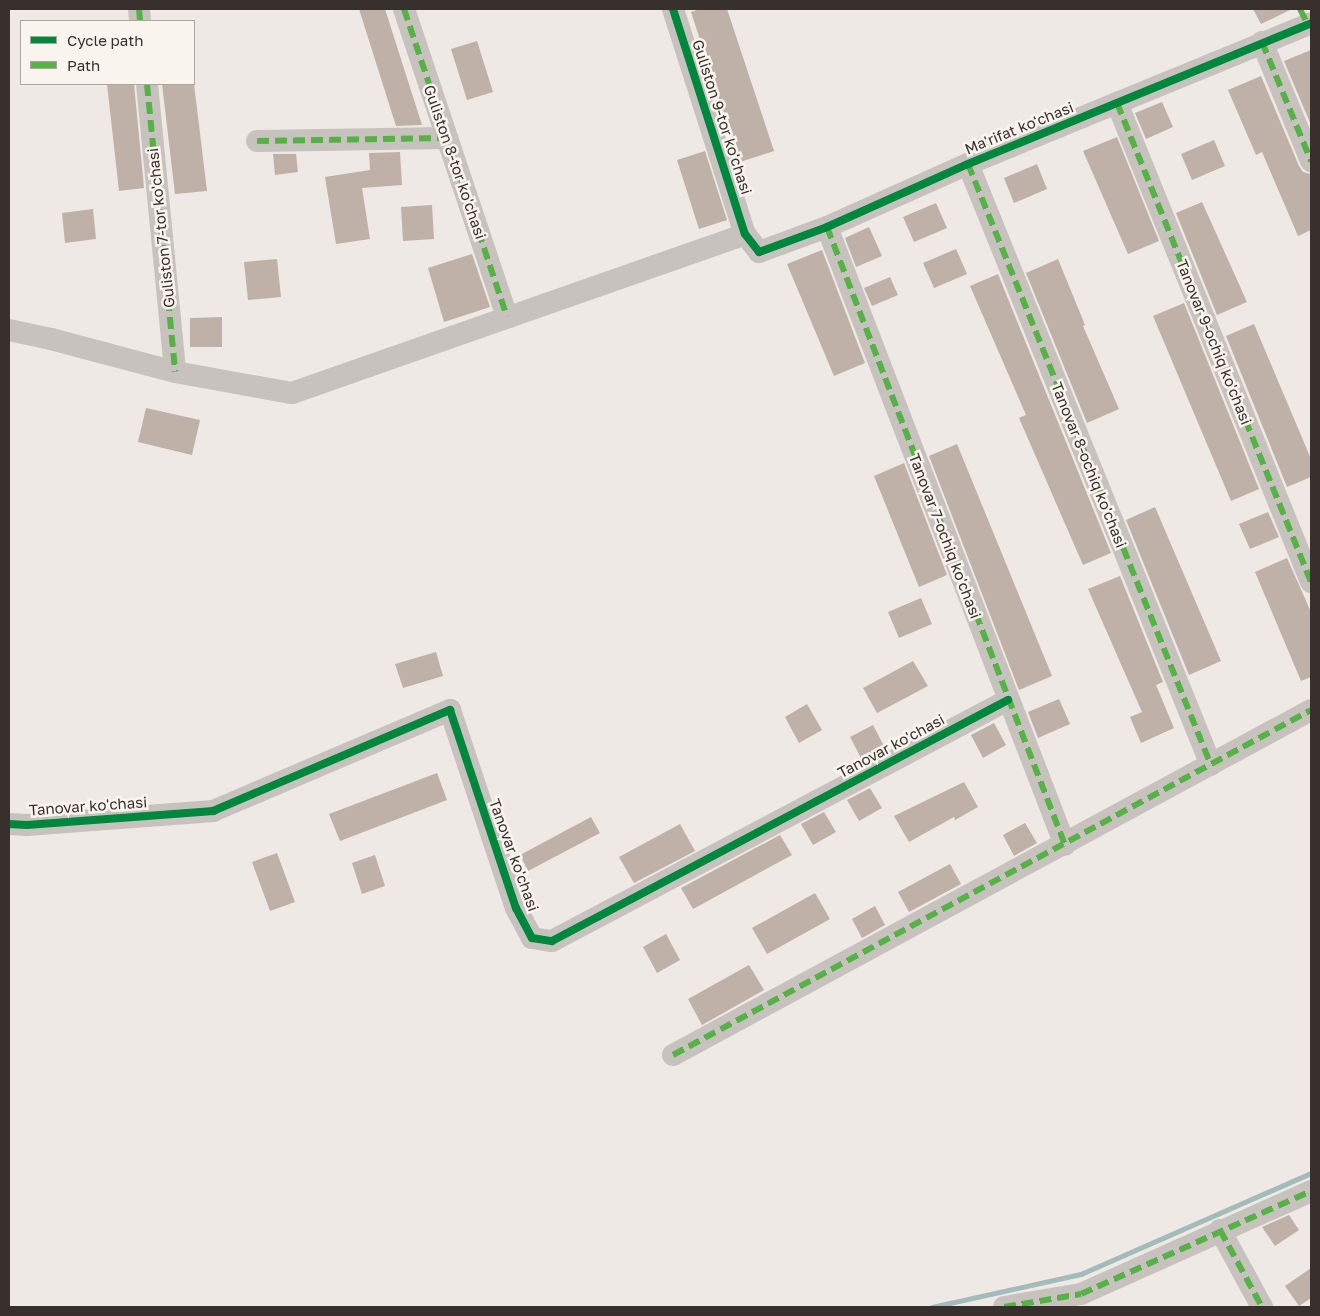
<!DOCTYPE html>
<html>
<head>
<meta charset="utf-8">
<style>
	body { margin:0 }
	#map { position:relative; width:1320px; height:1316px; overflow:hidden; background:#eee9e4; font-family:"Golos Text",sans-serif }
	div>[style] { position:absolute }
	.stream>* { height:4.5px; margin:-2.25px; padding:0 2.25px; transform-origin:2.25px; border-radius:2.25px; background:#a3bbbb }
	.building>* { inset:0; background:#bfb0a8 }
	.minor>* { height:22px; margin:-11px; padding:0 11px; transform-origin:11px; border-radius:11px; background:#c7c2bd }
	.quiet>* { height:6px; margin-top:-3px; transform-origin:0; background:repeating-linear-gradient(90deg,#56b246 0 12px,transparent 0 18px) }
	.cycleway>* { height:8px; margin:-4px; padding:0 4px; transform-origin:4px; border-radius:4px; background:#00873e }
	span { translate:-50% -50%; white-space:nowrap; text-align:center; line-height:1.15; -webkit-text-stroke:5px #f9f4ed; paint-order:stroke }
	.street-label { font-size:15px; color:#37302c }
	.frame { position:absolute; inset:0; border:10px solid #37302c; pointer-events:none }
	.legend { position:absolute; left:20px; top:20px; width:175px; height:65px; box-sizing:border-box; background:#f9f4ed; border:1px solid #aba6a0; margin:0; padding:6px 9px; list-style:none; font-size:15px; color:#37302c }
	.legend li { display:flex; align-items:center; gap:10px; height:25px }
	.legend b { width:25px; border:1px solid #aba6a0 }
</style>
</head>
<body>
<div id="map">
	<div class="stream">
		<div style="left:932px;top:1307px;width:153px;rotate:-12.5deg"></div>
		<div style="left:1081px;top:1274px;width:251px;rotate:-23.7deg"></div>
	</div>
	<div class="building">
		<div style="clip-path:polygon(359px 9px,385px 9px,422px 125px,396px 126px)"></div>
		<div style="clip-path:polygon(700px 9px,727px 9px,774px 151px,740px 162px,691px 12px)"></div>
		<div style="clip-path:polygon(1253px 9px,1292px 9px,1261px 24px)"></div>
		<div style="clip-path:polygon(477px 41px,493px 92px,467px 100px,451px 49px)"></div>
		<div style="clip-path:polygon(1311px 50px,1311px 125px,1284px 61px)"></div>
		<div style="clip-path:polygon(1261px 76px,1299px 166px,1303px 172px,1311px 174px,1311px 230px,1298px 236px,1262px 152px,1256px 155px,1228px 90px)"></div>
		<div style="clip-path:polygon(107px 84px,134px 84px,144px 188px,119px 191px)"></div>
		<div style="clip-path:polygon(162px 84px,194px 84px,207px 191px,175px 194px)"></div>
		<div style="clip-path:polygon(1162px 102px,1173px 127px,1146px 139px,1135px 113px)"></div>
		<div style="clip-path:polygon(1117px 137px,1159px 241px,1128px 254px,1083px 151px)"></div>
		<div style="clip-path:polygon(1214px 140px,1225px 166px,1192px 180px,1181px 154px)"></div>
		<div style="clip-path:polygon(705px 151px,727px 220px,699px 229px,677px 160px)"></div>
		<div style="clip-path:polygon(400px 152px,402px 185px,362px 188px,370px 239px,336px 244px,325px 177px,370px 170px,369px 153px)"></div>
		<div style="clip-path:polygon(273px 154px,296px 154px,298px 172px,275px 175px)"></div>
		<div style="clip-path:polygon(1037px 164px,1047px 189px,1014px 203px,1004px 178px)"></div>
		<div style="clip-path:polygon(1202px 202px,1247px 302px,1217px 315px,1176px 213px)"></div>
		<div style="clip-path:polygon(936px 203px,947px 228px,914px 242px,903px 217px)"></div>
		<div style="clip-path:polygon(432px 205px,434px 239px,403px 241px,401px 207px)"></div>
		<div style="clip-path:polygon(93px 209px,96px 239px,65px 243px,62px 213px)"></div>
		<div style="clip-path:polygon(869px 227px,882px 256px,856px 267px,845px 238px)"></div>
		<div style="clip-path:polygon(956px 249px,967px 274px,934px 288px,923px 263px)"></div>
		<div style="clip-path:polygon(822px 250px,865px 363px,834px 376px,787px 264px)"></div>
		<div style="clip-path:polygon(472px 254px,490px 307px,444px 322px,428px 268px)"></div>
		<div style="clip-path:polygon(277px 259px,281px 297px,248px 300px,244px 262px)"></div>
		<div style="clip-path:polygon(1058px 259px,1085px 325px,1083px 326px,1119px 409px,1087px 423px,1026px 273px)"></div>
		<div style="clip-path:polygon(998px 274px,1111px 553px,1083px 565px,1019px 418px,1026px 415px,970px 286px)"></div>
		<div style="clip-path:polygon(890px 277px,898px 295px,872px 306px,864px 288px)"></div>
		<div style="clip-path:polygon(1184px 303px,1259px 489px,1231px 501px,1153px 316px)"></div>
		<div style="clip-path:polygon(222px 317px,222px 347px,190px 347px,190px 318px)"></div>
		<div style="clip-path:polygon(1254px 324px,1311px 459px,1311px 477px,1287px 487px,1226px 336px)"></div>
		<div style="clip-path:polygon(146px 408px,200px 420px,192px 455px,138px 442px)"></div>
		<div style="clip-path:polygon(957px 444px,1052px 676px,1019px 690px,929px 456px)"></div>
		<div style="clip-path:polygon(904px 463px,947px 575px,919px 587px,874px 476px)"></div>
		<div style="clip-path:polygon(1155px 507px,1221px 661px,1189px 675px,1126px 520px)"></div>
		<div style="clip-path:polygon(1268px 512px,1279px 537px,1250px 549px,1239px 524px)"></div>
		<div style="clip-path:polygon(1287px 558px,1311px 612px,1311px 677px,1301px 681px,1255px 572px)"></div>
		<div style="clip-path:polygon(1120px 576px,1163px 682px,1156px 685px,1174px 728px,1141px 743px,1130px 717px,1142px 712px,1088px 589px)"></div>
		<div style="clip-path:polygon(921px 598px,932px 624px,899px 638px,888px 612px)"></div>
		<div style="clip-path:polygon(436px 652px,443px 676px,403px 688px,395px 664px)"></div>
		<div style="clip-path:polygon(913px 661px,928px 686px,877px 713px,863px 688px)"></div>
		<div style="clip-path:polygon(1059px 699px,1070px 724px,1038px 738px,1028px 712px)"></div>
		<div style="clip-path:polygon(807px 704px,822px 730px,799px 743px,785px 717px)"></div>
		<div style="clip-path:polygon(994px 723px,1006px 745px,983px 758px,971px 735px)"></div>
		<div style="clip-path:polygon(873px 725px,886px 750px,863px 762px,850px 737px)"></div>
		<div style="clip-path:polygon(437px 773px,447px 800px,340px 841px,329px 814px)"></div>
		<div style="clip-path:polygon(964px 782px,978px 807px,955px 820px,954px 817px,909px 842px,894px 816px)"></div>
		<div style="clip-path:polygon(870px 788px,882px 808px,859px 821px,847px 800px)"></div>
		<div style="clip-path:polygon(824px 812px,836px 832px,813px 845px,801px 824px)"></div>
		<div style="clip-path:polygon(591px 817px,600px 833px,528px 871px,520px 855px)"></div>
		<div style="clip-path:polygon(1025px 823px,1037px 843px,1014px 856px,1003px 835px)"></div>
		<div style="clip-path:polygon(680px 824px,695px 851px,634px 883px,619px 857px)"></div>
		<div style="clip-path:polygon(780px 835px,792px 855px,693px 909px,681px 888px)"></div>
		<div style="clip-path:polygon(277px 853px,295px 902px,270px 911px,252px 862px)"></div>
		<div style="clip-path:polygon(375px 855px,385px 886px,362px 894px,352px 863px)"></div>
		<div style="clip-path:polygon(950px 864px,961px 884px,909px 912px,898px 892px)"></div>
		<div style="clip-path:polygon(815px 893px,830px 919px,767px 954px,752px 928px)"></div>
		<div style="clip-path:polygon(875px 906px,885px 925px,862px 938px,852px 919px)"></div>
		<div style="clip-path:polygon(666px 934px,680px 960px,657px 973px,643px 947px)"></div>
		<div style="clip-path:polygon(749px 965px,764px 990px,702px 1025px,688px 999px)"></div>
		<div style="clip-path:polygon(1289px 1215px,1299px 1230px,1275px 1246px,1262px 1227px)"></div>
		<div style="clip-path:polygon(1311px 1268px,1311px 1298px,1299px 1306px,1285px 1286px)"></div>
	</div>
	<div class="minor">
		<div style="left:139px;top:9px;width:12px;rotate:85deg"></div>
		<div style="left:404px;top:9px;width:324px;rotate:71.5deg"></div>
		<div style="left:673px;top:9px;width:236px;rotate:72.3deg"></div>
		<div style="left:745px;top:234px;width:23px;rotate:52deg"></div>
		<div style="left:759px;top:252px;width:72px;rotate:-20.2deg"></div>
		<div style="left:827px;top:227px;width:154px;rotate:-24.1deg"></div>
		<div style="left:968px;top:164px;width:371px;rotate:-22.3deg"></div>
		<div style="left:1262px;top:42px;width:129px;rotate:67.6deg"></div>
		<div style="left:147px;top:84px;width:289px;rotate:84.4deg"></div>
		<div style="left:1117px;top:103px;width:517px;rotate:67.95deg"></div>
		<div style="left:257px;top:141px;width:190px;rotate:-0.9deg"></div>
		<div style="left:968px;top:164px;width:648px;rotate:67.99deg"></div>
		<div style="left:827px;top:227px;width:662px;rotate:68.94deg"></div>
		<div style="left:9px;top:330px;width:43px;rotate:12.1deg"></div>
		<div style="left:51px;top:339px;width:128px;rotate:14.9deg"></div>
		<div style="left:175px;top:372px;width:119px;rotate:10.2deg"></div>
		<div style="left:292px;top:393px;width:480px;rotate:-19.3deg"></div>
		<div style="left:9px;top:824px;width:18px;rotate:3deg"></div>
		<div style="left:27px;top:825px;width:187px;rotate:-4.3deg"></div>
		<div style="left:213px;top:811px;width:258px;rotate:-23.1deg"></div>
		<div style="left:450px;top:710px;width:209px;rotate:71.6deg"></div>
		<div style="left:516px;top:908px;width:34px;rotate:62deg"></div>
		<div style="left:532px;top:938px;width:20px;rotate:9deg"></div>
		<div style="left:552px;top:941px;width:516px;rotate:-27.86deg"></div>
		<div style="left:673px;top:1055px;width:725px;rotate:-28.4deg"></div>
		<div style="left:1220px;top:1230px;width:88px;rotate:61.4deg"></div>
		<div style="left:1004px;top:1307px;width:78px;rotate:-9.6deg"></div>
		<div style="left:1081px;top:1294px;width:252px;rotate:-24.1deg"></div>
	</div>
	<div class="quiet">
		<div style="left:139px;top:9px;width:12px;rotate:85deg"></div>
		<div style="left:404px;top:9px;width:324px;rotate:71.5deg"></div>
		<div style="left:1300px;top:9px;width:18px;rotate:63deg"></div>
		<div style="left:1262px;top:42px;width:129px;rotate:67.6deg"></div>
		<div style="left:147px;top:84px;width:289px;rotate:84.4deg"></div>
		<div style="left:1117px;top:103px;width:517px;rotate:67.95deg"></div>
		<div style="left:257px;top:141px;width:190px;rotate:-0.9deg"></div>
		<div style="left:968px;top:164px;width:648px;rotate:67.99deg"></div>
		<div style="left:827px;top:227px;width:662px;rotate:68.94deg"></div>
		<div style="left:673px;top:1055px;width:725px;rotate:-28.4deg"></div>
		<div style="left:1220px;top:1230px;width:88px;rotate:61.4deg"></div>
		<div style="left:1004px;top:1307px;width:78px;rotate:-9.6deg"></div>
		<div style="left:1081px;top:1294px;width:252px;rotate:-24.1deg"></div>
	</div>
	<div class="cycleway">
		<div style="left:673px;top:9px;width:236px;rotate:72.3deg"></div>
		<div style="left:745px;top:234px;width:23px;rotate:52deg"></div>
		<div style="left:759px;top:252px;width:72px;rotate:-20.2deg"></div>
		<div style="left:827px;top:227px;width:154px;rotate:-24.1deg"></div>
		<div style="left:968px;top:164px;width:371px;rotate:-22.3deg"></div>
		<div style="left:9px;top:824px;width:18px;rotate:3deg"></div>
		<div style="left:27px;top:825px;width:187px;rotate:-4.3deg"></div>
		<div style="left:213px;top:811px;width:258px;rotate:-23.1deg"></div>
		<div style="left:450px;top:710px;width:209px;rotate:71.6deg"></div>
		<div style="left:516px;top:908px;width:34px;rotate:62deg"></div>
		<div style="left:532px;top:938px;width:20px;rotate:9deg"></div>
		<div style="left:552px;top:941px;width:516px;rotate:-27.86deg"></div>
	</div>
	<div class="street-label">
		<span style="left:722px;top:117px;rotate:72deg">Guliston 9-tor ko'chasi</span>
		<span style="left:1019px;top:128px;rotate:-22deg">Ma'rifat ko'chasi</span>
		<span style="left:455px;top:162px;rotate:71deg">Guliston 8-tor ko'chasi</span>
		<span style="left:161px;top:228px;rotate:-96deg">Guliston 7-tor ko'chasi</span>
		<span style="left:1214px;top:342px;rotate:68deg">Tanovar 9-ochiq ko'chasi</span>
		<span style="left:1089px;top:465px;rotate:68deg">Tanovar 8-ochiq ko'chasi</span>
		<span style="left:945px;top:536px;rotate:69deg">Tanovar 7-ochiq ko'chasi</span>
		<span style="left:891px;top:746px;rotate:-28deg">Tanovar ko'chasi</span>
		<span style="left:88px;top:806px;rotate:-4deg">Tanovar ko'chasi</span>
		<span style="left:514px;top:855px;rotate:70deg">Tanovar ko'chasi</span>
	</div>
	<div class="frame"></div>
	<ul class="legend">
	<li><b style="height:6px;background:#00873e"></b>Cycle path</li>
	<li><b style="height:6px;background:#56b246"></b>Path</li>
	</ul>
</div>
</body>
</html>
